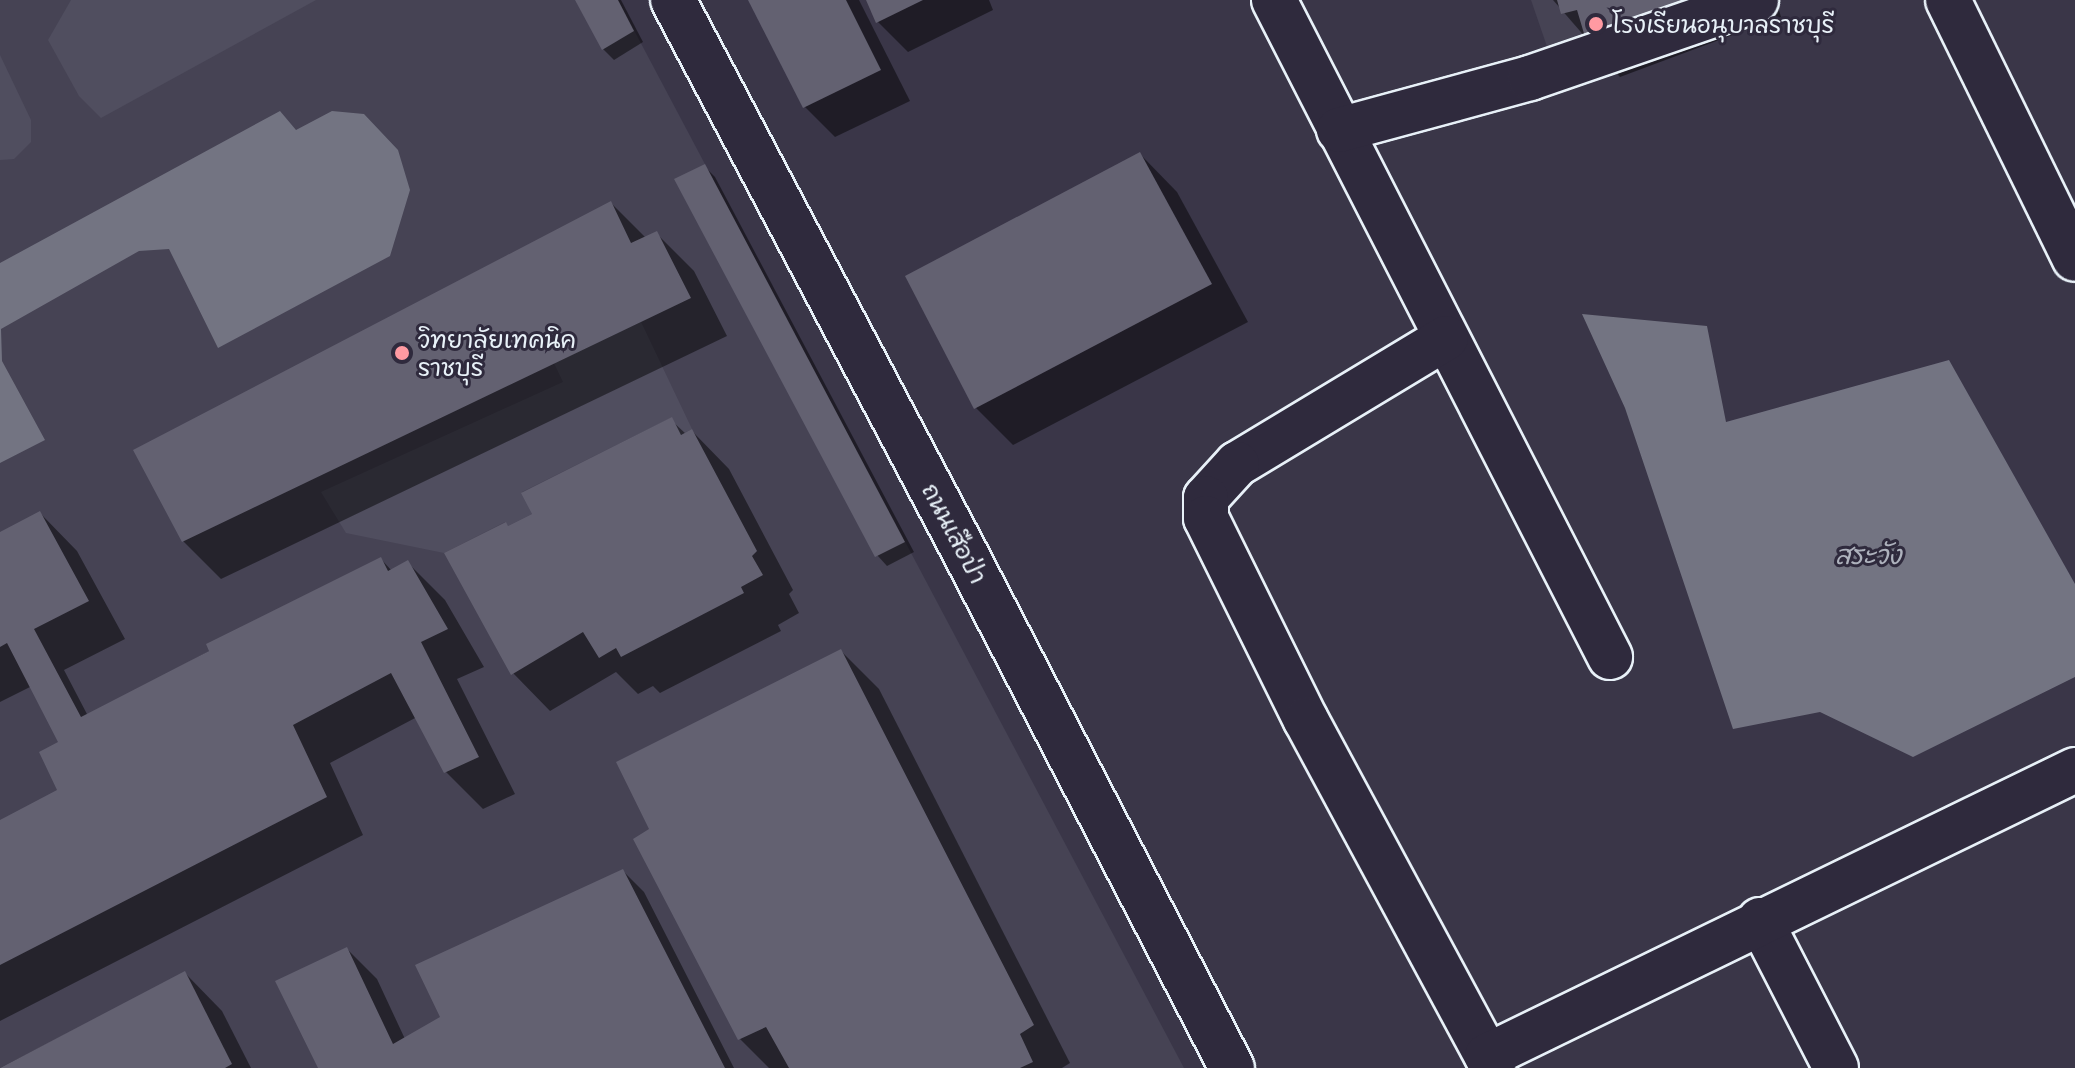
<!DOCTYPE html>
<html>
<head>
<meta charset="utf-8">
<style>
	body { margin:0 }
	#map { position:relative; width:2075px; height:1068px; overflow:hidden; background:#3a3648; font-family:"Playpen Sans","Playpen Sans Thai",sans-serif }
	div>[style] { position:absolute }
	.built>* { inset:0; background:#464354 }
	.green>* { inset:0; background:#504e5f }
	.water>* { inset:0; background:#737482 }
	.shadow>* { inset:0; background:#0007 }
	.building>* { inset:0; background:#636171 }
	.roads { filter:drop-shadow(2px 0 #e8f1f8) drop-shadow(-2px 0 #e8f1f8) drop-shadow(0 2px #e8f1f8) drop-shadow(0 -2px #e8f1f8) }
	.minor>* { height:44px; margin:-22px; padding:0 22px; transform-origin:22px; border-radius:22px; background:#2f2a3d }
	.dots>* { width:22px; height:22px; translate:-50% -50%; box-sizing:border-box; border:4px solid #2f2a3d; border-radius:50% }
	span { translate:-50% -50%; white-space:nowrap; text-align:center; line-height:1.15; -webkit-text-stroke:6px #2f2a3d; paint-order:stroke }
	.poi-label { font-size:24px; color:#e8f1f8 }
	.left { translate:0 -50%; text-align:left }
	.street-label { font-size:24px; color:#e8f1f8 }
	.water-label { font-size:26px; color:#aeb2bd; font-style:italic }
</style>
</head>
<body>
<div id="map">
	<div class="built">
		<div style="clip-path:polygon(0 0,618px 0,1184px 1068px,0 1068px)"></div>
		<div style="clip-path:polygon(1531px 0,1716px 0,1552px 61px)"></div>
	</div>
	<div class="green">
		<div style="clip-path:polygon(71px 0,316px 0,101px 118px,79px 96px,48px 40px)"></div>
		<div style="clip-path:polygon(0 55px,31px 120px,31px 142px,14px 159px,0 160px)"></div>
		<div style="clip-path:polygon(641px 322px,692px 429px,681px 435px,671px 418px,522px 492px,532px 514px,508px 526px,505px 522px,444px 553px,346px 533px,321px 492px,563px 382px,554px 363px)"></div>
	</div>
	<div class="water">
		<div style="clip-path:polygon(280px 111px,296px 130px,332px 111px,364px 114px,398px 150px,410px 190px,390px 256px,218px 348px,169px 249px,139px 251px,1px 329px,2px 361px,45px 440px,0 463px,0 263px)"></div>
		<div style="clip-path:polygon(1582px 314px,1707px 326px,1726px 422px,1949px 360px,2075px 584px,2075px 677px,1913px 757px,1820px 712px,1733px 729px,1625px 408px)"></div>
	</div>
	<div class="shadow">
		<div style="clip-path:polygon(577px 0,621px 0,643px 42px,614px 60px,603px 49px)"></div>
		<div style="clip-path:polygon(750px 0,859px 0,910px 101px,835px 137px,805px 107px)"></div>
		<div style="clip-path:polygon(868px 0,989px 0,993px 10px,908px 52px,878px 22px)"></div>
		<div style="clip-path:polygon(1553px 0,1776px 0,1781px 17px,1620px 77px)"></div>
		<div style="clip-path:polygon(1140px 154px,1177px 192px,1248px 322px,1013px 445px,976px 408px)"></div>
		<div style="clip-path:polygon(704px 166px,715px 177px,914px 552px,887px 566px,877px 555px)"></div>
		<div style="clip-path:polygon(611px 203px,646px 238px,656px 233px,694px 271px,727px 336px,221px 579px,183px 541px)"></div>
		<div style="clip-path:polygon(671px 420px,686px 434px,692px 431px,729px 469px,793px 590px,789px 594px,799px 613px,778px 625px,781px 631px,660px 693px,653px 686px,638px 694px,616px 672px,550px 711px,513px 673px,509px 528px,535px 515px)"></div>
		<div style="clip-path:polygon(40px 513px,77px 551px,125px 639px,64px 670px,88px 716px,381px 559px,392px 571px,408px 563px,445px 600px,484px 667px,457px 679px,515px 794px,483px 809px,446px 772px,417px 717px,330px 763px,363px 835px,0 1021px,0 822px,61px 791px,62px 743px,32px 686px,0 702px,0 534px)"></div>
		<div style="clip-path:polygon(841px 651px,879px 689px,1070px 1063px,1062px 1068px,769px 1068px,740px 1039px,651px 829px)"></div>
		<div style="clip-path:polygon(623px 871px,644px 892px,734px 1068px,321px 1068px,347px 949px,377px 979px,405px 1039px,442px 1018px,417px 966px)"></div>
		<div style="clip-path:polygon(185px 973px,222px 1011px,251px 1068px,0 1068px)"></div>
	</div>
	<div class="building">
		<div style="clip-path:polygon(575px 0,618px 0,634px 31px,602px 50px)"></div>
		<div style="clip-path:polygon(748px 0,846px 0,881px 70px,803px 108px)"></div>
		<div style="clip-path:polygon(866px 0,923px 0,876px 23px)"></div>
		<div style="clip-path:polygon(1557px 0,1715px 0,1588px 47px,1577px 10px,1561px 14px)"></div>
		<div style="clip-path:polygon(1140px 152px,1212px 284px,974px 409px,905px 276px)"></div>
		<div style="clip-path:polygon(705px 164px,905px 542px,875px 557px,674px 179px)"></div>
		<div style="clip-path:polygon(611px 201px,631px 243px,657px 231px,691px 298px,182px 542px,133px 450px)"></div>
		<div style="clip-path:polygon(672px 417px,681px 435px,692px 429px,757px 551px,752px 556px,763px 575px,741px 587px,744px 593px,621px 657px,616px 648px,599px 658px,583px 632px,511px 675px,444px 553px,506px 522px,508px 526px,532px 514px,521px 493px)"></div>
		<div style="clip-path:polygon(40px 511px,89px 601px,34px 629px,81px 717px,209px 651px,206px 644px,381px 557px,388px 571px,408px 560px,448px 629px,421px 642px,479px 757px,444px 773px,391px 673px,293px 725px,327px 797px,0 965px,0 820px,57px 790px,39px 752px,58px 742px,7px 643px,0 647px,0 532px)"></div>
		<div style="clip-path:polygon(841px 649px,1034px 1025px,1020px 1034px,1033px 1062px,1020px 1068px,789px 1068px,766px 1027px,738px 1040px,633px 839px,649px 829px,616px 762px)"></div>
		<div style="clip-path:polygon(623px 869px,725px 1068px,318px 1068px,275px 981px,347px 947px,393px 1044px,440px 1017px,415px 965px)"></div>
		<div style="clip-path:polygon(185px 971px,232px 1064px,225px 1068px,0 1068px)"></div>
	</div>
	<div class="roads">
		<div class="minor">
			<div style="left:673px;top:0;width:616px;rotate:62.15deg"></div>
			<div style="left:961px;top:545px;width:589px;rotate:62.61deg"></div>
			<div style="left:1274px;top:0;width:738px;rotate:62.91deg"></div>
			<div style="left:1948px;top:0;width:288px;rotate:63.9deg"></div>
			<div style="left:1339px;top:130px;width:198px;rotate:-15.2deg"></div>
			<div style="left:1530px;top:78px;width:239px;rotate:-19deg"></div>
			<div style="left:1446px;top:338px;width:244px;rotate:148.9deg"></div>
			<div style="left:1237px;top:464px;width:46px;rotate:132.4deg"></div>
			<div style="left:1206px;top:498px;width:20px;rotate:90deg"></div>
			<div style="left:1206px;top:518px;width:225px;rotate:63.7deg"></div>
			<div style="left:1306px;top:720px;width:395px;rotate:61.7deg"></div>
			<div style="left:1760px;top:920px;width:166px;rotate:62.8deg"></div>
			<div style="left:1487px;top:1056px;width:654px;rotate:-25.94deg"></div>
		</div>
	</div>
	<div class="dots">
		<div style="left:1596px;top:24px;background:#ff9aa2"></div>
		<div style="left:402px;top:353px;background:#ff9aa2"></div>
	</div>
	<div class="poi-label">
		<span class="left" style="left:1612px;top:24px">โรงเรียนอนุบาลราชบุรี</span>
		<span class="left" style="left:418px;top:353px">วิทยาลัยเทคนิค<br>ราชบุรี</span>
	</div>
	<div class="street-label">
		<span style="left:955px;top:533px;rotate:62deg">ถนนเสือป่า</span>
	</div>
	<div class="water-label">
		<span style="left:1868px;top:554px">สระวัง</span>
	</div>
</div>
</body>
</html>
